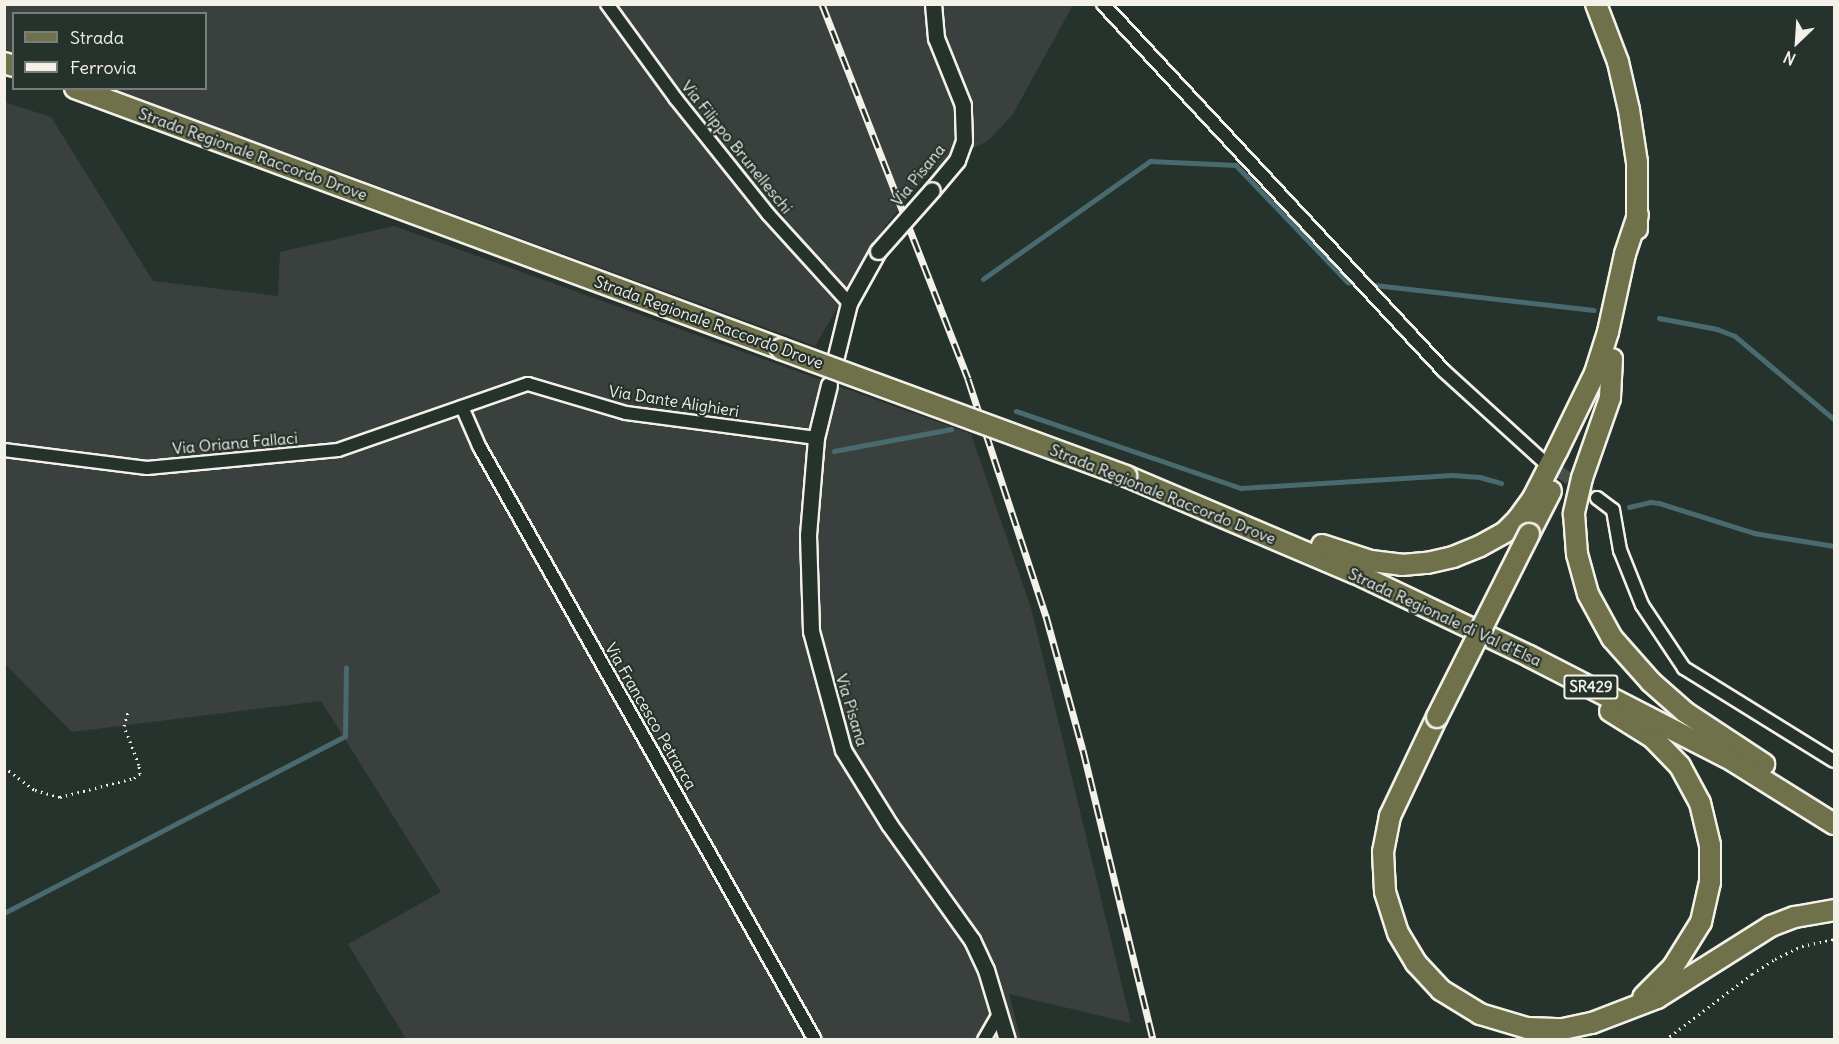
<!DOCTYPE html>
<html>
<head>
<meta charset="utf-8">
<style>
	body { margin:0 }
	#map { position:relative; width:1839px; height:1044px; overflow:hidden; background:#26332d; font-family:Delius,sans-serif }
	div>[style] { position:absolute }
	.built>* { inset:0; background:#3a403e }
	.stream>* { height:4.5px; margin:-2.25px; padding:0 2.25px; transform-origin:2.25px; border-radius:2.25px; background:#496a6f }
	.minor-tunnel>* { height:12px; margin-top:-6px; transform-origin:0; background:repeating-linear-gradient(90deg,#455049 0 12px,transparent 0 18px) }
	.path>* { height:3px; margin-top:-1.5px; transform-origin:0; background:repeating-linear-gradient(90deg,#f4f1e8 0 1.5px,transparent 0 6px) }
	.roads { filter:drop-shadow(2px 0 #f4f1e8) drop-shadow(-2px 0 #f4f1e8) drop-shadow(0 2px #f4f1e8) drop-shadow(0 -2px #f4f1e8) }
	.minor>* { height:12px; margin:-6px; padding:0 6px; transform-origin:6px; border-radius:6px; background:#26332d }
	.tertiary>* { height:15px; margin:-7.5px; padding:0 7.5px; transform-origin:7.5px; border-radius:7.5px; background:#26332d }
	.primary>* { height:20px; margin:-10px; padding:0 10px; transform-origin:10px; border-radius:10px; background:#6f714a }
	.rail>* { height:7px; margin-top:-3.5px; transform-origin:0; background:repeating-linear-gradient(90deg,#26332d 0 14px,#f4f1e8 0 28px); box-sizing:border-box; border-block:2px solid #f4f1e8 }
	.bridges { filter:drop-shadow(2px 0 #f4f1e8) drop-shadow(-2px 0 #f4f1e8) drop-shadow(0 2px #f4f1e8) drop-shadow(0 -2px #f4f1e8) }
	.tertiary-bridge>* { height:15px; margin:-7.5px; padding:0 7.5px; transform-origin:7.5px; border-radius:7.5px; background:#26332d }
	.primary-bridge>* { height:20px; margin:-10px; padding:0 10px; transform-origin:10px; border-radius:10px; background:#6f714a }
	span { translate:-50% -50%; white-space:nowrap; text-align:center; line-height:1.15; -webkit-text-stroke:4.5px #26332d; paint-order:stroke }
	.shield-label span { padding:2px 4px; background:#26332d; border:2px solid; border-radius:4px; -webkit-text-stroke-width:0 }
	.shield-label { font-size:15px; color:#f4f1e8; font-weight:700 }
	.street-label { font-size:16px; color:#f4f1e8 }
	.frame { position:absolute; inset:0; border:6px solid #f4f1e8; pointer-events:none }
	.legend { position:absolute; left:12px; top:12px; width:195px; height:78px; box-sizing:border-box; background:#26332d; border:2px solid #787f78; margin:0; padding:8px 10px; list-style:none; font-size:18px; color:#f4f1e8 }
	.legend li { display:flex; align-items:center; gap:12px; height:30px }
	.legend b { width:30px; border:2px solid #787f78 }
	.north { position:absolute; left:1767px; top:12px; width:60px; height:60px; -webkit-text-stroke:4px #26332d; paint-order:stroke; rotate:205deg; font-size:16px; font-weight:700; line-height:24px; text-align:center; color:#f4f1e8 }
	.north::after { content:''; display:block; margin:auto; width:21px; height:27px; background:#f4f1e8; clip-path:polygon(50% 0,100% 100%,50% 72%,0 100%) }
</style>
</head>
<body>
<div id="map">
	<div class="built">
		<div style="clip-path:polygon(4px 5px,1073px 5px,1013px 114px,989px 140px,929px 172px,885px 226px,815px 346px,113px 89px,206px 88px,206px 14px,14px 14px,13px 53px,5px 49px)"></div>
		<div style="clip-path:polygon(4px 102px,51px 117px,153px 281px,278px 296px,280px 252px,394px 226px,971px 434px,1031px 608px,1131px 1023px,1009px 994px,1021px 1039px,406px 1039px,348px 944px,441px 892px,321px 701px,72px 732px,5px 664px)"></div>
	</div>
	<div class="stream">
		<div style="left:983px;top:279px;width:204px;rotate:-35.2deg"></div>
		<div style="left:1150px;top:161px;width:86px;rotate:2.7deg"></div>
		<div style="left:1236px;top:165px;width:162px;rotate:46.3deg"></div>
		<div style="left:1348px;top:282px;width:10px;rotate:6deg"></div>
		<div style="left:1366px;top:284px;width:229px;rotate:6.5deg"></div>
		<div style="left:1659px;top:318px;width:59px;rotate:10.7deg"></div>
		<div style="left:1717px;top:329px;width:19px;rotate:21deg"></div>
		<div style="left:1735px;top:336px;width:129px;rotate:40deg"></div>
		<div style="left:1016px;top:411px;width:238px;rotate:18.9deg"></div>
		<div style="left:1241px;top:488px;width:211px;rotate:-3.5deg"></div>
		<div style="left:1452px;top:475px;width:28px;rotate:4deg"></div>
		<div style="left:1480px;top:477px;width:22px;rotate:16deg"></div>
		<div style="left:834px;top:451px;width:119px;rotate:-10.6deg"></div>
		<div style="left:1629px;top:507px;width:22px;rotate:-13deg"></div>
		<div style="left:1650px;top:502px;width:9px;rotate:6deg"></div>
		<div style="left:1659px;top:503px;width:100px;rotate:17.5deg"></div>
		<div style="left:1754px;top:533px;width:81px;rotate:9.2deg"></div>
		<div style="left:4px;top:913px;width:384px;rotate:-27.4deg"></div>
		<div style="left:345px;top:736px;width:68px;rotate:-89.2deg"></div>
	</div>
	<div class="minor-tunnel">
		<div style="left:1545px;top:462px;width:63px;rotate:34.7deg"></div>
	</div>
	<div class="path">
		<div style="left:4px;top:767px;width:39px;rotate:37deg"></div>
		<div style="left:35px;top:790px;width:26px;rotate:16deg"></div>
		<div style="left:60px;top:797px;width:76px;rotate:-14.4deg"></div>
		<div style="left:134px;top:778px;width:7px;rotate:-34deg"></div>
		<div style="left:140px;top:774px;width:9px;rotate:-96deg"></div>
		<div style="left:139px;top:765px;width:42px;rotate:-111deg"></div>
		<div style="left:124px;top:726px;width:15px;rotate:-74deg"></div>
		<div style="left:1665px;top:1040px;width:109px;rotate:-37.2deg"></div>
		<div style="left:1752px;top:974px;width:27px;rotate:-33deg"></div>
		<div style="left:1775px;top:959px;width:30px;rotate:-26deg"></div>
		<div style="left:1802px;top:946px;width:33px;rotate:-12deg"></div>
	</div>
	<div class="roads">
		<div class="minor">
			<div style="left:607px;top:4px;width:117px;rotate:54deg"></div>
			<div style="left:676px;top:99px;width:147px;rotate:51.3deg"></div>
			<div style="left:768px;top:214px;width:120px;rotate:47.7deg"></div>
			<div style="left:1103px;top:4px;width:501px;rotate:47.1deg"></div>
			<div style="left:1444px;top:371px;width:135px;rotate:42.3deg"></div>
			<div style="left:462px;top:407px;width:43px;rotate:66.4deg"></div>
			<div style="left:479px;top:446px;width:682px;rotate:60.51deg"></div>
			<div style="left:4px;top:450px;width:144px;rotate:7.2deg"></div>
			<div style="left:147px;top:468px;width:192px;rotate:-5.4deg"></div>
			<div style="left:338px;top:450px;width:201px;rotate:-19.2deg"></div>
			<div style="left:528px;top:384px;width:102px;rotate:16.5deg"></div>
			<div style="left:626px;top:413px;width:192px;rotate:7.5deg"></div>
			<div style="left:1597px;top:498px;width:20px;rotate:37deg"></div>
			<div style="left:1613px;top:510px;width:41px;rotate:80.1deg"></div>
			<div style="left:1620px;top:550px;width:59px;rotate:68.2deg"></div>
			<div style="left:1642px;top:605px;width:76px;rotate:56.3deg"></div>
			<div style="left:1684px;top:668px;width:176px;rotate:31.8deg"></div>
			<div style="left:984px;top:1040px;width:32px;rotate:-60deg"></div>
		</div>
		<div class="tertiary">
			<div style="left:932px;top:190px;width:39px;rotate:-50deg"></div>
			<div style="left:957px;top:160px;width:20px;rotate:-70deg"></div>
			<div style="left:964px;top:141px;width:36px;rotate:-92deg"></div>
			<div style="left:963px;top:105px;width:72px;rotate:-111.9deg"></div>
			<div style="left:936px;top:38px;width:34px;rotate:-95deg"></div>
			<div style="left:836px;top:356px;width:55px;rotate:-76.2deg"></div>
			<div style="left:849px;top:303px;width:60px;rotate:-60.9deg"></div>
			<div style="left:829px;top:385px;width:55px;rotate:103.8deg"></div>
			<div style="left:816px;top:438px;width:97px;rotate:94.7deg"></div>
			<div style="left:808px;top:535px;width:96px;rotate:88.2deg"></div>
			<div style="left:811px;top:631px;width:123px;rotate:74.9deg"></div>
			<div style="left:843px;top:750px;width:87px;rotate:58.1deg"></div>
			<div style="left:889px;top:824px;width:143px;rotate:54.4deg"></div>
			<div style="left:972px;top:940px;width:33px;rotate:65deg"></div>
			<div style="left:986px;top:970px;width:73px;rotate:73.3deg"></div>
		</div>
		<div class="primary">
			<div style="left:1596px;top:4px;width:62px;rotate:69.2deg"></div>
			<div style="left:1618px;top:62px;width:49px;rotate:77.1deg"></div>
			<div style="left:1629px;top:110px;width:53px;rotate:81.3deg"></div>
			<div style="left:1637px;top:162px;width:67px;rotate:90deg"></div>
			<div style="left:4px;top:63px;width:10px;rotate:17deg"></div>
			<div style="left:75px;top:88px;width:753px;rotate:20.29deg"></div>
			<div style="left:1612px;top:359px;width:39px;rotate:93deg"></div>
			<div style="left:1610px;top:398px;width:85px;rotate:109.3deg"></div>
			<div style="left:1582px;top:478px;width:37px;rotate:103deg"></div>
			<div style="left:1574px;top:514px;width:40px;rotate:85.7deg"></div>
			<div style="left:1577px;top:554px;width:41px;rotate:74.6deg"></div>
			<div style="left:1588px;top:594px;width:50px;rotate:61.4deg"></div>
			<div style="left:1612px;top:638px;width:59px;rotate:48.4deg"></div>
			<div style="left:1651px;top:682px;width:45px;rotate:41.4deg"></div>
			<div style="left:1685px;top:712px;width:95px;rotate:33.4deg"></div>
			<div style="left:1126px;top:476px;width:249px;rotate:23deg"></div>
			<div style="left:1355px;top:573px;width:193px;rotate:25.5deg"></div>
			<div style="left:1529px;top:656px;width:229px;rotate:27.2deg"></div>
			<div style="left:1733px;top:761px;width:119px;rotate:32deg"></div>
			<div style="left:1529px;top:534px;width:48px;rotate:-62.9deg"></div>
			<div style="left:1322px;top:545px;width:52px;rotate:18.1deg"></div>
			<div style="left:1371px;top:561px;width:31px;rotate:7deg"></div>
			<div style="left:1402px;top:565px;width:25px;rotate:-5deg"></div>
			<div style="left:1427px;top:563px;width:27px;rotate:-13deg"></div>
			<div style="left:1453px;top:557px;width:29px;rotate:-22deg"></div>
			<div style="left:1480px;top:546px;width:29px;rotate:-29deg"></div>
			<div style="left:1505px;top:532px;width:18px;rotate:-45deg"></div>
			<div style="left:1518px;top:519px;width:26px;rotate:-54deg"></div>
			<div style="left:1533px;top:498px;width:53px;rotate:-62.9deg"></div>
			<div style="left:1557px;top:451px;width:87px;rotate:-64deg"></div>
			<div style="left:1595px;top:373px;width:43px;rotate:-72.4deg"></div>
			<div style="left:1608px;top:332px;width:80px;rotate:-77.7deg"></div>
			<div style="left:1625px;top:254px;width:41px;rotate:-71.6deg"></div>
			<div style="left:1610px;top:711px;width:51px;rotate:32.1deg"></div>
			<div style="left:1653px;top:738px;width:39px;rotate:46deg"></div>
			<div style="left:1680px;top:766px;width:42px;rotate:61.6deg"></div>
			<div style="left:1700px;top:803px;width:43px;rotate:76.6deg"></div>
			<div style="left:1710px;top:845px;width:37px;rotate:90deg"></div>
			<div style="left:1710px;top:882px;width:41px;rotate:102.7deg"></div>
			<div style="left:1701px;top:922px;width:53px;rotate:121.9deg"></div>
			<div style="left:1673px;top:967px;width:42px;rotate:135deg"></div>
			<div style="left:1437px;top:717px;width:110px;rotate:115.4deg"></div>
			<div style="left:1390px;top:816px;width:37px;rotate:101deg"></div>
			<div style="left:1383px;top:852px;width:40px;rotate:87.1deg"></div>
			<div style="left:1385px;top:892px;width:43px;rotate:72.4deg"></div>
			<div style="left:1398px;top:933px;width:35px;rotate:59deg"></div>
			<div style="left:1416px;top:963px;width:37px;rotate:47deg"></div>
			<div style="left:1441px;top:990px;width:46px;rotate:31.6deg"></div>
			<div style="left:1480px;top:1014px;width:49px;rotate:16.6deg"></div>
			<div style="left:1527px;top:1028px;width:36px;rotate:2deg"></div>
			<div style="left:1563px;top:1029px;width:30px;rotate:-12deg"></div>
			<div style="left:1592px;top:1023px;width:70px;rotate:-21deg"></div>
			<div style="left:1657px;top:998px;width:135px;rotate:-32.3deg"></div>
			<div style="left:1771px;top:926px;width:26px;rotate:-21deg"></div>
			<div style="left:1795px;top:917px;width:40px;rotate:-10deg"></div>
		</div>
	</div>
	<div class="rail">
		<div style="left:822px;top:4px;width:402px;rotate:68.7deg"></div>
		<div style="left:968px;top:379px;width:250px;rotate:71.8deg"></div>
		<div style="left:1046px;top:616px;width:139px;rotate:74.6deg"></div>
		<div style="left:1083px;top:750px;width:298px;rotate:76.4deg"></div>
	</div>
	<div class="bridges">
		<div class="tertiary-bridge">
			<div style="left:878px;top:251px;width:81px;rotate:-48.5deg"></div>
		</div>
		<div class="primary-bridge">
			<div style="left:781px;top:349px;width:368px;rotate:20.2deg"></div>
			<div style="left:1437px;top:717px;width:205px;rotate:-63.3deg"></div>
		</div>
	</div>
	<div class="shield-label">
		<span style="left:1591px;top:687px">SR429</span>
	</div>
	<div class="street-label">
		<span style="left:737px;top:147px;rotate:51deg">Via Filippo Brunelleschi</span>
		<span style="left:253px;top:154px;rotate:20deg">Strada Regionale Raccordo Drove</span>
		<span style="left:918px;top:175px;rotate:-51deg">Via Pisana</span>
		<span style="left:709px;top:322px;rotate:20deg">Strada Regionale Raccordo Drove</span>
		<span style="left:674px;top:401px;rotate:9deg">Via Dante Alighieri</span>
		<span style="left:235px;top:443px;rotate:-5deg">Via Oriana Fallaci</span>
		<span style="left:1163px;top:494px;rotate:22deg">Strada Regionale Raccordo Drove</span>
		<span style="left:1445px;top:617px;rotate:25deg">Strada Regionale di Val d'Elsa</span>
		<span style="left:852px;top:710px;rotate:73deg">Via Pisana</span>
		<span style="left:651px;top:716px;rotate:60deg">Via Francesco Petrarca</span>
	</div>
	<div class="frame"></div>
	<ul class="legend">
	<li><b style="height:8px;background:#6f714a"></b>Strada</li>
	<li><b style="height:8px;background:#f4f1e8"></b>Ferrovia</li>
	</ul>
	<div class="north">N</div>
</div>
</body>
</html>
